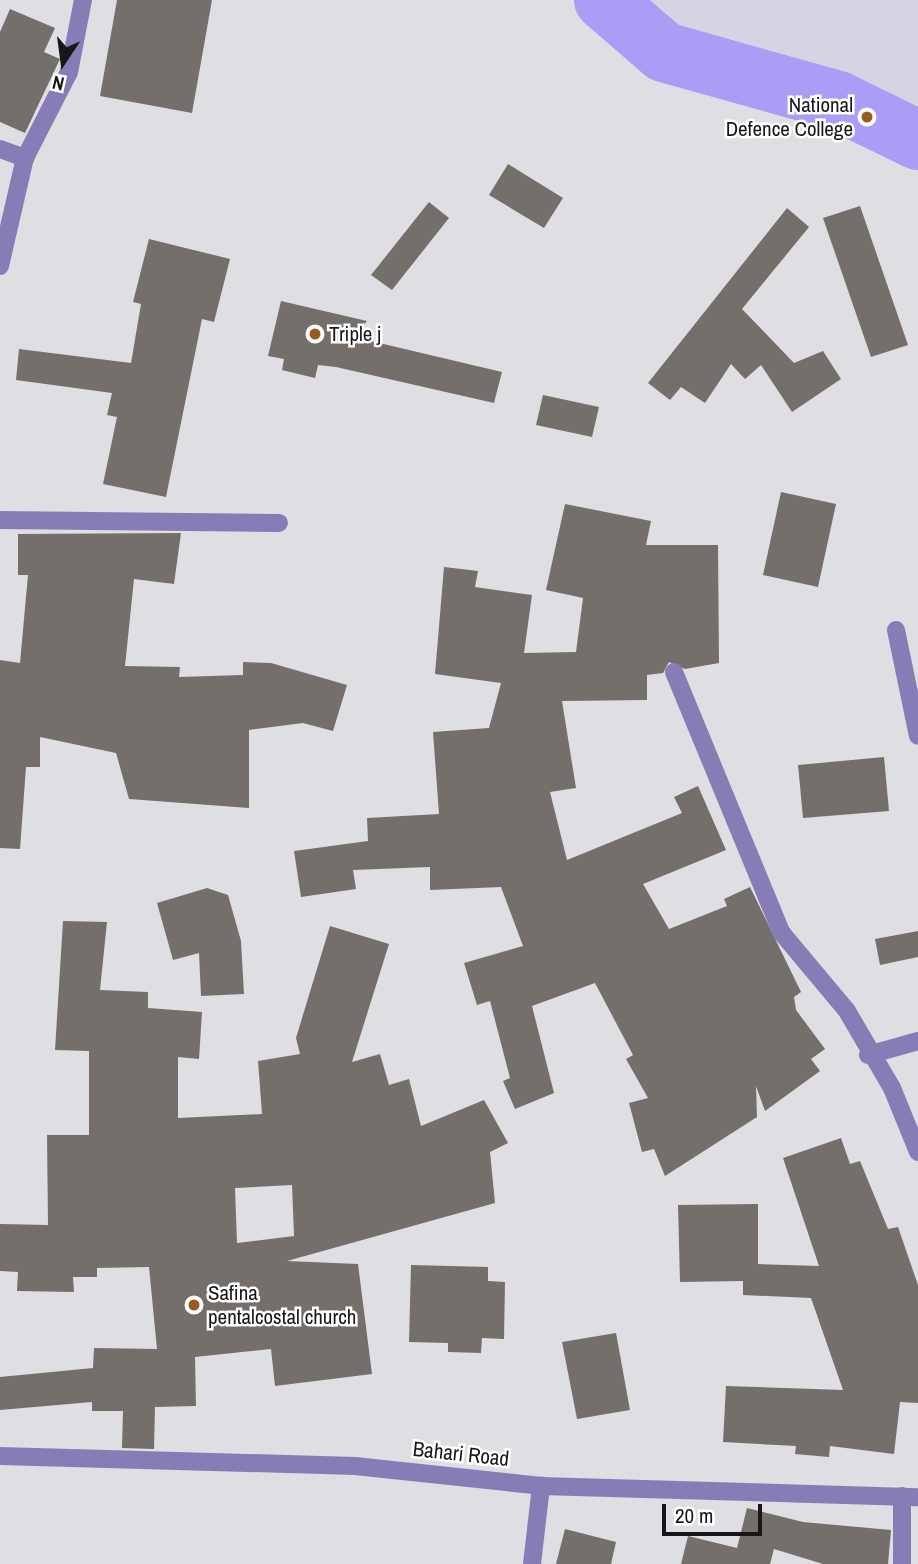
<!DOCTYPE html>
<html>
<head>
<meta charset="utf-8">
<style>
	body { margin:0 }
	#map { position:relative; width:918px; height:1564px; overflow:hidden; background:#dedee3; font-family:"Archivo Narrow",sans-serif }
	div>[style] { position:absolute }
	.built>* { inset:0; background:#d6d4e2 }
	.river>* { height:60px; margin:-30px; padding:0 30px; transform-origin:30px; border-radius:30px; background:#ad9cf5 }
	.building>* { inset:0; background:#746f6b }
	.minor>* { height:18px; margin:-9px; padding:0 9px; transform-origin:9px; border-radius:9px; background:#877db6 }
	.dots>* { width:19px; height:19px; translate:-50% -50%; box-sizing:border-box; border:4px solid #fff; border-radius:50% }
	span { translate:-50% -50%; white-space:nowrap; text-align:center; line-height:1.15; -webkit-text-stroke:5px #fff; paint-order:stroke }
	.poi-label { font-size:21px; color:#171719 }
	.right { translate:-100% -50%; text-align:right }
	.left { translate:0 -50%; text-align:left }
	.street-label { font-size:21px; color:#171719 }
	.north { position:absolute; left:28px; top:28px; width:70px; height:70px; -webkit-text-stroke:5px #fff; paint-order:stroke; rotate:193deg; font-size:19px; font-weight:700; line-height:28px; text-align:center; color:#171719 }
	.north::after { content:''; display:block; margin:auto; width:24px; height:32px; background:#171719; clip-path:polygon(50% 0,100% 100%,50% 72%,0 100%) }
	.scale { position:absolute; left:662px; top:1504px; width:100px; height:32px; box-sizing:border-box; border:4px solid #171719; border-top:0; padding-left:9px; font-size:21px; line-height:24px; white-space:nowrap; color:#171719; -webkit-text-stroke:5px #fff; paint-order:stroke }
</style>
</head>
<body>
<div id="map">
	<div class="built">
		<div style="clip-path:polygon(620px 0,918px 0,918px 170px,715px 64px)"></div>
	</div>
	<div class="river">
		<div style="left:604px;top:0;width:79px;rotate:40.9deg"></div>
		<div style="left:664px;top:52px;width:181px;rotate:15.7deg"></div>
		<div style="left:838px;top:101px;width:89px;rotate:26deg"></div>
	</div>
	<div class="building">
		<div style="clip-path:polygon(117px 0,212px 0,192px 113px,100px 96px)"></div>
		<div style="clip-path:polygon(10px 9px,55px 28px,44px 52px,60px 59px,25px 133px,0 122px,0 32px)"></div>
		<div style="clip-path:polygon(508px 164px,563px 198px,544px 228px,489px 195px)"></div>
		<div style="clip-path:polygon(429px 202px,449px 218px,392px 290px,371px 275px)"></div>
		<div style="clip-path:polygon(860px 206px,908px 345px,871px 357px,823px 218px)"></div>
		<div style="clip-path:polygon(787px 208px,809px 227px,742px 309px,794px 363px,823px 351px,841px 379px,792px 412px,761px 365px,745px 379px,731px 364px,705px 403px,681px 387px,670px 400px,648px 383px)"></div>
		<div style="clip-path:polygon(149px 239px,230px 259px,214px 322px,202px 319px,166px 497px,103px 484px,117px 417px,107px 415px,112px 393px,16px 380px,19px 349px,131px 363px,141px 304px,133px 302px)"></div>
		<div style="clip-path:polygon(281px 301px,367px 321px,354px 337px,502px 372px,494px 403px,336px 367px,318px 365px,315px 378px,282px 370px,284px 359px,268px 356px)"></div>
		<div style="clip-path:polygon(543px 395px,599px 407px,592px 437px,536px 425px)"></div>
		<div style="clip-path:polygon(781px 492px,836px 504px,818px 587px,763px 575px)"></div>
		<div style="clip-path:polygon(565px 504px,651px 521px,646px 545px,718px 545px,719px 663px,685px 669px,669px 662px,663px 673px,647px 675px,647px 700px,562px 701px,576px 788px,550px 792px,567px 860px,682px 813px,674px 797px,698px 786px,726px 850px,643px 884px,669px 929px,727px 906px,724px 899px,750px 887px,801px 992px,794px 997px,796px 1010px,825px 1049px,811px 1059px,820px 1071px,765px 1111px,756px 1086px,757px 1117px,665px 1176px,654px 1149px,642px 1152px,629px 1103px,648px 1098px,626px 1059px,633px 1055px,595px 983px,532px 1006px,554px 1093px,515px 1109px,503px 1081px,510px 1078px,490px 1001px,477px 1005px,464px 963px,523px 946px,501px 887px,430px 890px,430px 867px,353px 870px,356px 889px,301px 897px,294px 851px,368px 841px,367px 818px,439px 814px,433px 732px,489px 728px,501px 683px,435px 674px,444px 567px,478px 571px,475px 587px,532px 595px,524px 653px,576px 652px,583px 598px,546px 590px)"></div>
		<div style="clip-path:polygon(181px 533px,174px 584px,134px 579px,125px 666px,180px 667px,179px 677px,243px 675px,243px 662px,271px 663px,347px 685px,333px 731px,303px 723px,249px 730px,249px 808px,129px 799px,116px 753px,40px 737px,40px 767px,26px 767px,20px 849px,0 848px,0 660px,20px 663px,28px 575px,18px 575px,18px 534px)"></div>
		<div style="clip-path:polygon(884px 757px,889px 811px,803px 818px,798px 765px)"></div>
		<div style="clip-path:polygon(207px 888px,228px 895px,241px 941px,244px 994px,201px 996px,199px 953px,173px 960px,157px 903px)"></div>
		<div style="clip-path:polygon(evenodd,63px 921px,107px 922px,100px 990px,148px 992px,148px 1008px,202px 1012px,199px 1059px,178px 1057px,178px 1118px,262px 1114px,258px 1061px,300px 1054px,296px 1038px,330px 926px,389px 944px,352px 1062px,380px 1054px,389px 1085px,409px 1079px,421px 1126px,484px 1100px,508px 1143px,490px 1152px,495px 1203px,287px 1261px,358px 1264px,372px 1374px,275px 1386px,271px 1349px,195px 1357px,196px 1406px,155px 1407px,154px 1449px,122px 1448px,123px 1411px,92px 1411px,92px 1402px,0 1410px,0 1377px,93px 1368px,94px 1348px,157px 1349px,149px 1267px,97px 1268px,97px 1277px,73px 1277px,74px 1292px,17px 1291px,18px 1272px,0 1271px,0 1224px,48px 1225px,47px 1135px,89px 1135px,89px 1051px,55px 1050px,63px 921px,292px 1185px,294px 1236px,237px 1243px,235px 1188px,292px 1185px)"></div>
		<div style="clip-path:polygon(918px 931px,918px 957px,880px 965px,875px 939px)"></div>
		<div style="clip-path:polygon(841px 1138px,850px 1164px,860px 1161px,888px 1229px,898px 1227px,918px 1285px,918px 1403px,900px 1402px,894px 1454px,830px 1446px,829px 1457px,795px 1454px,796px 1446px,723px 1442px,726px 1386px,843px 1390px,811px 1298px,743px 1295px,743px 1281px,680px 1282px,678px 1205px,758px 1204px,758px 1264px,819px 1266px,783px 1158px)"></div>
		<div style="clip-path:polygon(411px 1265px,488px 1267px,488px 1281px,505px 1282px,504px 1339px,482px 1338px,481px 1353px,448px 1352px,448px 1343px,409px 1342px)"></div>
		<div style="clip-path:polygon(616px 1333px,630px 1410px,577px 1419px,562px 1342px)"></div>
		<div style="clip-path:polygon(747px 1508px,803px 1522px,891px 1530px,888px 1564px,823px 1564px,774px 1549px,770px 1564px,681px 1564px,688px 1536px,737px 1548px)"></div>
		<div style="clip-path:polygon(565px 1529px,616px 1542px,611px 1564px,556px 1564px)"></div>
	</div>
	<div class="minor">
		<div style="left:0;top:149px;width:27px;rotate:20deg"></div>
		<div style="left:0;top:266px;width:111px;rotate:-77deg"></div>
		<div style="left:25px;top:158px;width:97px;rotate:-62.9deg"></div>
		<div style="left:69px;top:72px;width:73px;rotate:-79deg"></div>
		<div style="left:0;top:520px;width:279px;rotate:0.6deg"></div>
		<div style="left:896px;top:630px;width:108px;rotate:78.3deg"></div>
		<div style="left:674px;top:672px;width:281px;rotate:67.6deg"></div>
		<div style="left:781px;top:932px;width:103px;rotate:50.1deg"></div>
		<div style="left:847px;top:1011px;width:89px;rotate:59.7deg"></div>
		<div style="left:892px;top:1088px;width:69px;rotate:67.9deg"></div>
		<div style="left:868px;top:1055px;width:52px;rotate:-15.6deg"></div>
		<div style="left:0;top:1456px;width:355px;rotate:1.6deg"></div>
		<div style="left:355px;top:1466px;width:187px;rotate:6.1deg"></div>
		<div style="left:541px;top:1486px;width:377px;rotate:1.7deg"></div>
		<div style="left:902px;top:1496px;width:68px;rotate:90deg"></div>
		<div style="left:532px;top:1564px;width:79px;rotate:-83.4deg"></div>
	</div>
	<div class="dots">
		<div style="left:867px;top:117px;background:#995c20"></div>
		<div style="left:315px;top:334px;background:#995c20"></div>
		<div style="left:194px;top:1305px;background:#995c20"></div>
	</div>
	<div class="poi-label">
		<span class="right" style="left:853px;top:117px">National<br>Defence College</span>
		<span class="left" style="left:329px;top:334px">Triple j</span>
		<span class="left" style="left:208px;top:1305px">Safina<br>pentalcostal church</span>
	</div>
	<div class="street-label">
		<span style="left:461px;top:1454px;rotate:6deg">Bahari Road</span>
	</div>
	<div class="north">N</div>
	<div class="scale">20 m</div>
</div>
</body>
</html>
